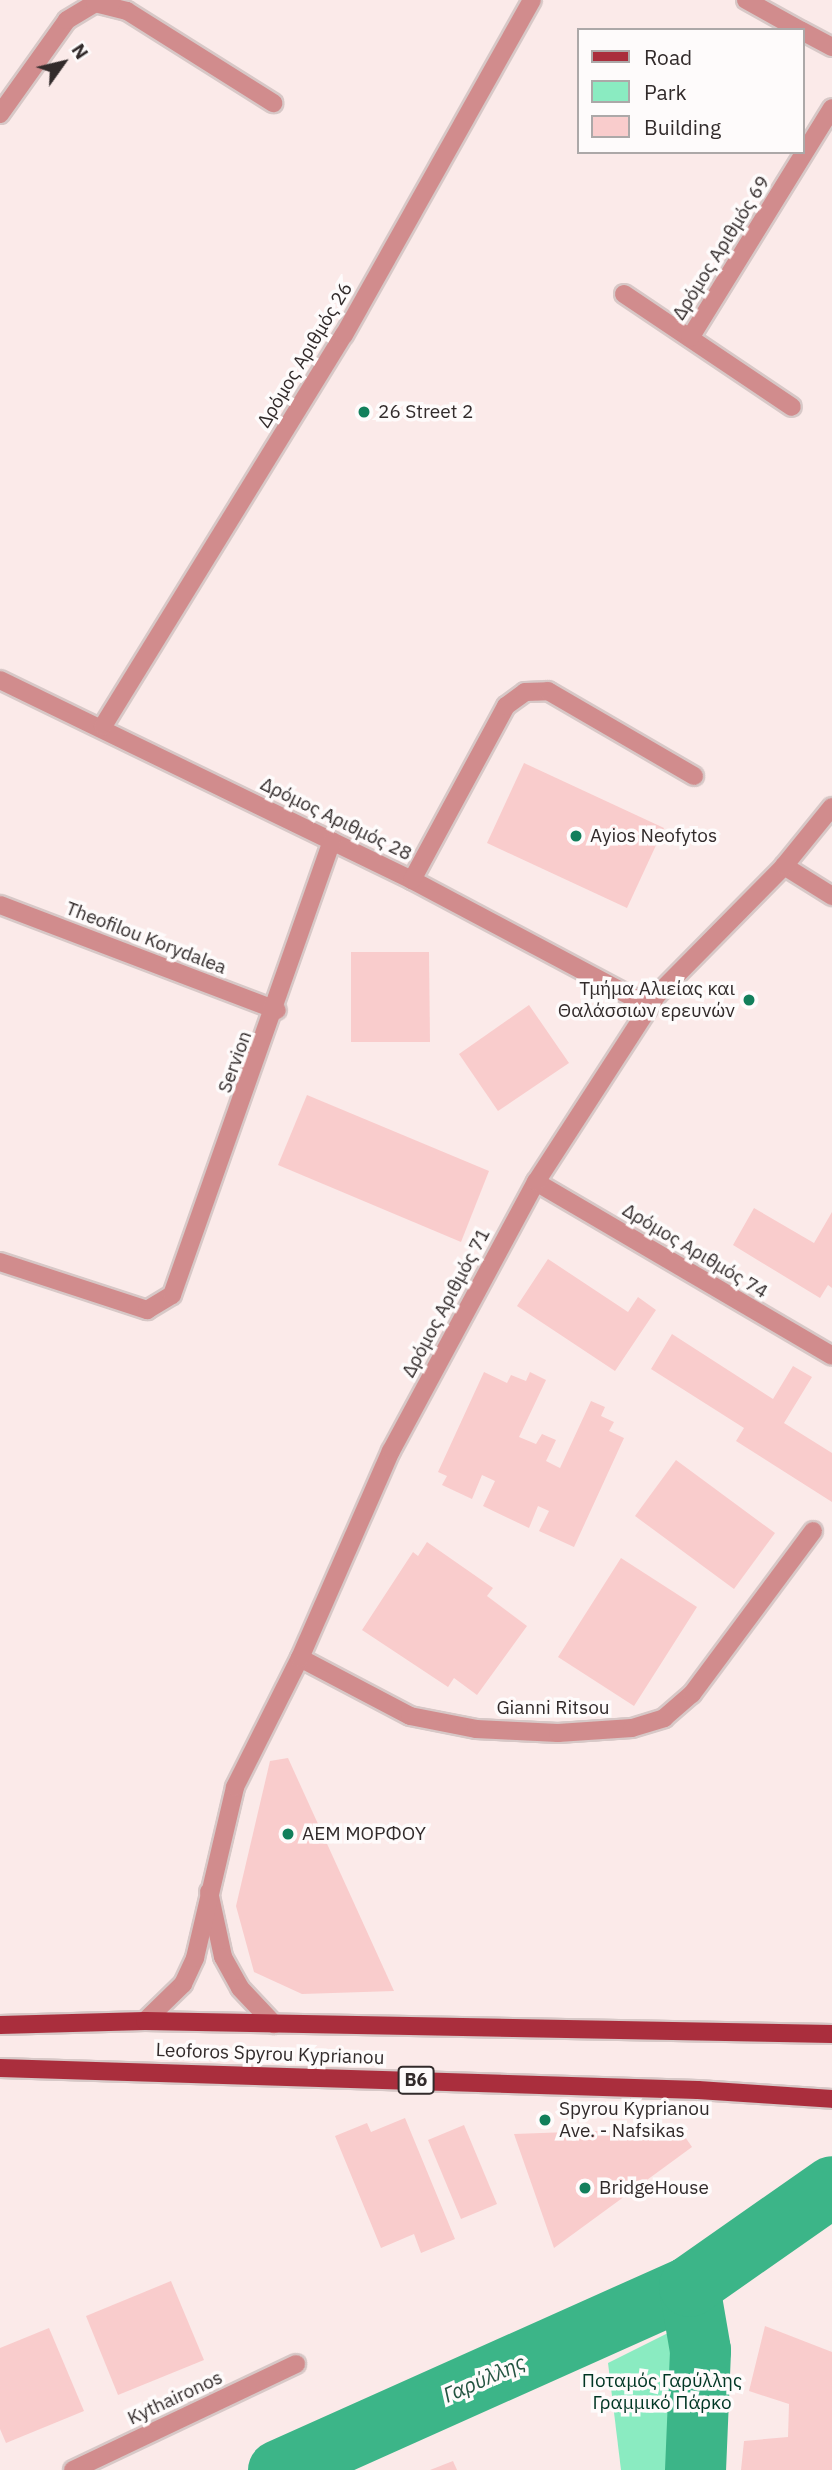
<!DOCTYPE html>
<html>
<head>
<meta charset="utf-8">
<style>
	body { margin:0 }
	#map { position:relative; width:832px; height:2470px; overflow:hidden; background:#fbeae9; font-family:"IBM Plex Sans",sans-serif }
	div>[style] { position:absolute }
	.green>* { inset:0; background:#8aebc1 }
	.river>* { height:61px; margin:-30.5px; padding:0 30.5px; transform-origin:30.5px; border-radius:30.5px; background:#3cb588 }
	.building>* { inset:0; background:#f9cccc }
	.roads { filter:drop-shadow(2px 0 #d7c8c7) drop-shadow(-2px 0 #d7c8c7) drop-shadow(0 2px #d7c8c7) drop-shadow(0 -2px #d7c8c7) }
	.minor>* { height:18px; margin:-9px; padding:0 9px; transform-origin:9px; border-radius:9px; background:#d18c8d }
	.primary>* { height:18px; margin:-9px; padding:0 9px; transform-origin:9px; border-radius:9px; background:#aa2e3d }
	.dots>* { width:19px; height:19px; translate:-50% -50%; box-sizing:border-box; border:4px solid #fefbfb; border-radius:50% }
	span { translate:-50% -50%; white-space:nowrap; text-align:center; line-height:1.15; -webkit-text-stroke:7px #fefbfb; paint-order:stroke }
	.shield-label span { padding:2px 5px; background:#fefbfb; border:2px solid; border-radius:5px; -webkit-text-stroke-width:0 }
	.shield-label { font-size:18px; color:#322b2b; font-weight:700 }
	.street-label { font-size:19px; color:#322b2b }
	.poi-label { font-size:19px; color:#322b2b }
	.left { translate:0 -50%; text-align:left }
	.right { translate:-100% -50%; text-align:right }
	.park-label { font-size:19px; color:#003624 }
	.water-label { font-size:21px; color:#245441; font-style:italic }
	.legend { position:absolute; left:577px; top:28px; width:228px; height:126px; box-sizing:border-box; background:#fefbfb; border:2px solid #aca8a8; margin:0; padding:9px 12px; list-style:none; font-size:21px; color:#322b2b }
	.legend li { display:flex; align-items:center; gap:14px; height:35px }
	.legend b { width:35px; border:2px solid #aca8a8 }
	.north { position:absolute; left:28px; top:28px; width:70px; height:70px; -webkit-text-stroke:5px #fefbfb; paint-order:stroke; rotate:56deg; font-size:19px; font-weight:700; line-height:28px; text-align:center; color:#322b2b }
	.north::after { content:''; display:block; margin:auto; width:24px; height:32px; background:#322b2b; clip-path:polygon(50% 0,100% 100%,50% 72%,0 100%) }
</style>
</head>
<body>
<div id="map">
	<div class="green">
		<div style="clip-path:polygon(712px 2311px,713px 2470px,621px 2470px,608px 2363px)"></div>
	</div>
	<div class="river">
		<div style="left:278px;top:2470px;width:450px;rotate:-24.1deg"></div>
		<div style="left:695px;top:2470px;width:120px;rotate:-87.6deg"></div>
		<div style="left:700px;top:2350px;width:65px;rotate:-99.8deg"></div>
		<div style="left:689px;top:2286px;width:174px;rotate:-35deg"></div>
	</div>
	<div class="building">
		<div style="clip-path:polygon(524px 763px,664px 828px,627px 908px,487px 843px)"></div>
		<div style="clip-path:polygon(351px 952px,429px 952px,430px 1042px,351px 1042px)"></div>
		<div style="clip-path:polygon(529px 1005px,569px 1063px,498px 1111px,459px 1054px)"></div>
		<div style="clip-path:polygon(307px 1095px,489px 1171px,461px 1242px,278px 1165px)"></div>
		<div style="clip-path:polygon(754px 1208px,814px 1243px,832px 1212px,832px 1288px,828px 1285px,820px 1298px,733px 1245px)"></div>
		<div style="clip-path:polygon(548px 1259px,628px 1312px,638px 1297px,656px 1310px,615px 1371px,517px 1306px)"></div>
		<div style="clip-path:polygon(672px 1334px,773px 1399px,793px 1366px,812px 1377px,784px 1423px,832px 1453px,832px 1502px,736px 1441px,744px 1428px,651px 1369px)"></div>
		<div style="clip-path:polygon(484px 1372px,507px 1383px,511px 1375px,526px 1381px,530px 1372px,546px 1380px,519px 1437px,536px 1444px,542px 1434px,556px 1440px,546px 1461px,560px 1468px,591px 1401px,605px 1407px,601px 1416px,614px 1422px,609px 1431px,624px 1438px,574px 1547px,539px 1531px,549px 1511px,538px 1506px,529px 1528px,483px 1506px,495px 1481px,482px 1475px,472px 1499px,442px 1485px,447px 1476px,438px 1472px)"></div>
		<div style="clip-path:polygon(676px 1460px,775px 1533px,734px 1589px,635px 1516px)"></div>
		<div style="clip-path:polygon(427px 1542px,493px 1588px,487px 1596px,527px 1626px,477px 1695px,454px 1678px,448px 1687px,362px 1630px,413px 1552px,418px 1556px)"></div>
		<div style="clip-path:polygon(621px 1558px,697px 1607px,634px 1706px,558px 1657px)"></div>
		<div style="clip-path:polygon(288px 1758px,394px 1991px,302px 1994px,254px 1972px,236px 1906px,270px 1761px)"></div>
		<div style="clip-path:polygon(405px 2118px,455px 2239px,421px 2253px,414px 2234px,381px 2248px,335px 2136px,367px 2123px,371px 2132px)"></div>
		<div style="clip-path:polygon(464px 2125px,497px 2204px,461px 2219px,428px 2140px)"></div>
		<div style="clip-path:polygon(679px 2128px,692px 2147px,554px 2248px,514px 2134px)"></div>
		<div style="clip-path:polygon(171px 2281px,204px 2360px,118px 2395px,86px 2316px)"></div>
		<div style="clip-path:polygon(765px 2326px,832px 2352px,832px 2470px,741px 2470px,744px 2441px,788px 2437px,789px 2404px,749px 2391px)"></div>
		<div style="clip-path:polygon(49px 2328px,84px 2411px,6px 2443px,0 2429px,0 2348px)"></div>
		<div style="clip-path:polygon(453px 2461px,457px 2470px,430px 2470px)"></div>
	</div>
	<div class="roads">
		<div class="minor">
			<div style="left:746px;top:0;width:62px;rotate:29.1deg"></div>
			<div style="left:802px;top:31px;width:34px;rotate:28deg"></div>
			<div style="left:0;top:114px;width:115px;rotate:-54.5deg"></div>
			<div style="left:67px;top:20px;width:33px;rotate:-31deg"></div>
			<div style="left:95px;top:3px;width:33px;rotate:14deg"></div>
			<div style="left:127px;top:11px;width:173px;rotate:32.2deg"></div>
			<div style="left:624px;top:294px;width:202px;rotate:33.9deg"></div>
			<div style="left:690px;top:338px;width:270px;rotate:-58.3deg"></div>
			<div style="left:0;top:680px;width:458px;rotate:25.9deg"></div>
			<div style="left:412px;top:880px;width:268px;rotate:28deg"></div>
			<div style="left:103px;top:726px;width:459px;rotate:-58.4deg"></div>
			<div style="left:344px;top:335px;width:384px;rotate:-60.7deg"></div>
			<div style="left:784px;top:866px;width:57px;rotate:32deg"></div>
			<div style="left:412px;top:880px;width:198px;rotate:-61.6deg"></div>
			<div style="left:506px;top:706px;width:24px;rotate:-36deg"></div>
			<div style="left:525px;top:692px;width:23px;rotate:-2deg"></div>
			<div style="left:548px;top:691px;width:169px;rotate:30.2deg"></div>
			<div style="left:0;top:905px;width:296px;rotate:20.8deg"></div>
			<div style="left:536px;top:1182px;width:343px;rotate:30.4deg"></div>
			<div style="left:0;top:1262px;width:155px;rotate:18.1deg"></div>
			<div style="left:147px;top:1310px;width:29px;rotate:-31deg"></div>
			<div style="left:172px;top:1295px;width:481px;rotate:-70.6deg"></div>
			<div style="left:300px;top:1658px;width:124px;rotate:27.8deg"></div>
			<div style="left:410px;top:1716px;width:67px;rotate:11.1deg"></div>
			<div style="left:476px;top:1729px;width:82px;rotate:2.8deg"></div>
			<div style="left:558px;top:1733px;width:74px;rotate:-3.9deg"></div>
			<div style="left:632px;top:1728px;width:34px;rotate:-17deg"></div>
			<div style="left:664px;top:1718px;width:37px;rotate:-41deg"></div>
			<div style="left:692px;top:1694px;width:203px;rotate:-53.4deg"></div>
			<div style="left:209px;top:1892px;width:66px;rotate:77.8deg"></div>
			<div style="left:223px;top:1957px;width:35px;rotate:61deg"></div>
			<div style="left:240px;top:1988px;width:50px;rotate:46.6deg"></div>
			<div style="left:145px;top:2021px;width:53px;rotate:-44.2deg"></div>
			<div style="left:183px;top:1984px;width:29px;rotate:-65deg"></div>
			<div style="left:195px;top:1958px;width:176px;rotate:-76.8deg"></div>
			<div style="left:235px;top:1787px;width:144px;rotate:-63.3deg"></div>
			<div style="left:300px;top:1658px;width:226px;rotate:-66.3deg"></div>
			<div style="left:391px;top:1451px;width:306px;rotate:-61.7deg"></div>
			<div style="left:536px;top:1182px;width:223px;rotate:-57.1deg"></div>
			<div style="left:657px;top:995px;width:181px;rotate:-45.4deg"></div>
			<div style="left:784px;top:866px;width:76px;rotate:-50.9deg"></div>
			<div style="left:73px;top:2470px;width:247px;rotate:-25.4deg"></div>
		</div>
		<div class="primary">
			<div style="left:0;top:2025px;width:145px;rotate:-1.6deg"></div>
			<div style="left:145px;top:2021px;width:687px;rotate:1.08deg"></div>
			<div style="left:0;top:2068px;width:698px;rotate:1.81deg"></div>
			<div style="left:698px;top:2090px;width:134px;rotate:3.8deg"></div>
		</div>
	</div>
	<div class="dots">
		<div style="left:364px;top:412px;background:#127f5b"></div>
		<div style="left:576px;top:836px;background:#127f5b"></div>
		<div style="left:749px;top:1000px;background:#127f5b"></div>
		<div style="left:288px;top:1834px;background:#127f5b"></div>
		<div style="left:545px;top:2120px;background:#127f5b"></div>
		<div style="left:585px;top:2188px;background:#127f5b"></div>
	</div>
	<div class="shield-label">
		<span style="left:416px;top:2080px">B6</span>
	</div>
	<div class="street-label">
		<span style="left:721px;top:248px;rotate:-58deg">Δρόμος Αριθμός 69</span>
		<span style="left:305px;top:355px;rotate:-59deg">Δρόμος Αριθμός 26</span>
		<span style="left:336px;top:819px;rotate:26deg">Δρόμος Αριθμός 28</span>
		<span style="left:146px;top:938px;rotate:21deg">Theofilou Korydalea</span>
		<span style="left:235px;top:1062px;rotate:-70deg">Servion</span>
		<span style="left:695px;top:1251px;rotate:31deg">Δρόμος Αριθμός 74</span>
		<span style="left:446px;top:1303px;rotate:-62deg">Δρόμος Αριθμός 71</span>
		<span style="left:553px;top:1708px">Gianni Ritsou</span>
		<span style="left:270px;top:2054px;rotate:2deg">Leoforos Spyrou Kyprianou</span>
		<span style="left:175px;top:2398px;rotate:-25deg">Kythaironos</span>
	</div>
	<div class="poi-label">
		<span class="left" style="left:378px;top:412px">26 Street 2</span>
		<span class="left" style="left:590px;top:836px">Ayios Neofytos</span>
		<span class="right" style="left:735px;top:1000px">Τμήμα Αλιείας και<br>Θαλάσσιων ερευνών</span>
		<span class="left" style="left:302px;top:1834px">ΑΕΜ ΜΟΡΦΟΥ</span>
		<span class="left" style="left:559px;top:2120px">Spyrou Kyprianou<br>Ave. - Nafsikas</span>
		<span class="left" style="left:599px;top:2188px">BridgeHouse</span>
	</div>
	<div class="park-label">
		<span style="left:662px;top:2392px">Ποταμός Γαρύλλης<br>Γραμμικό Πάρκο</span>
	</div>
	<div class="water-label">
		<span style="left:484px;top:2378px;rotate:-24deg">Γαρύλλης</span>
	</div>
	<ul class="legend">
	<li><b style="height:9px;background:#aa2e3d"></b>Road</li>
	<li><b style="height:19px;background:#8aebc1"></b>Park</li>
	<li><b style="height:19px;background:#f9cccc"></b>Building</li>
	</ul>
	<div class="north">N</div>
</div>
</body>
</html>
